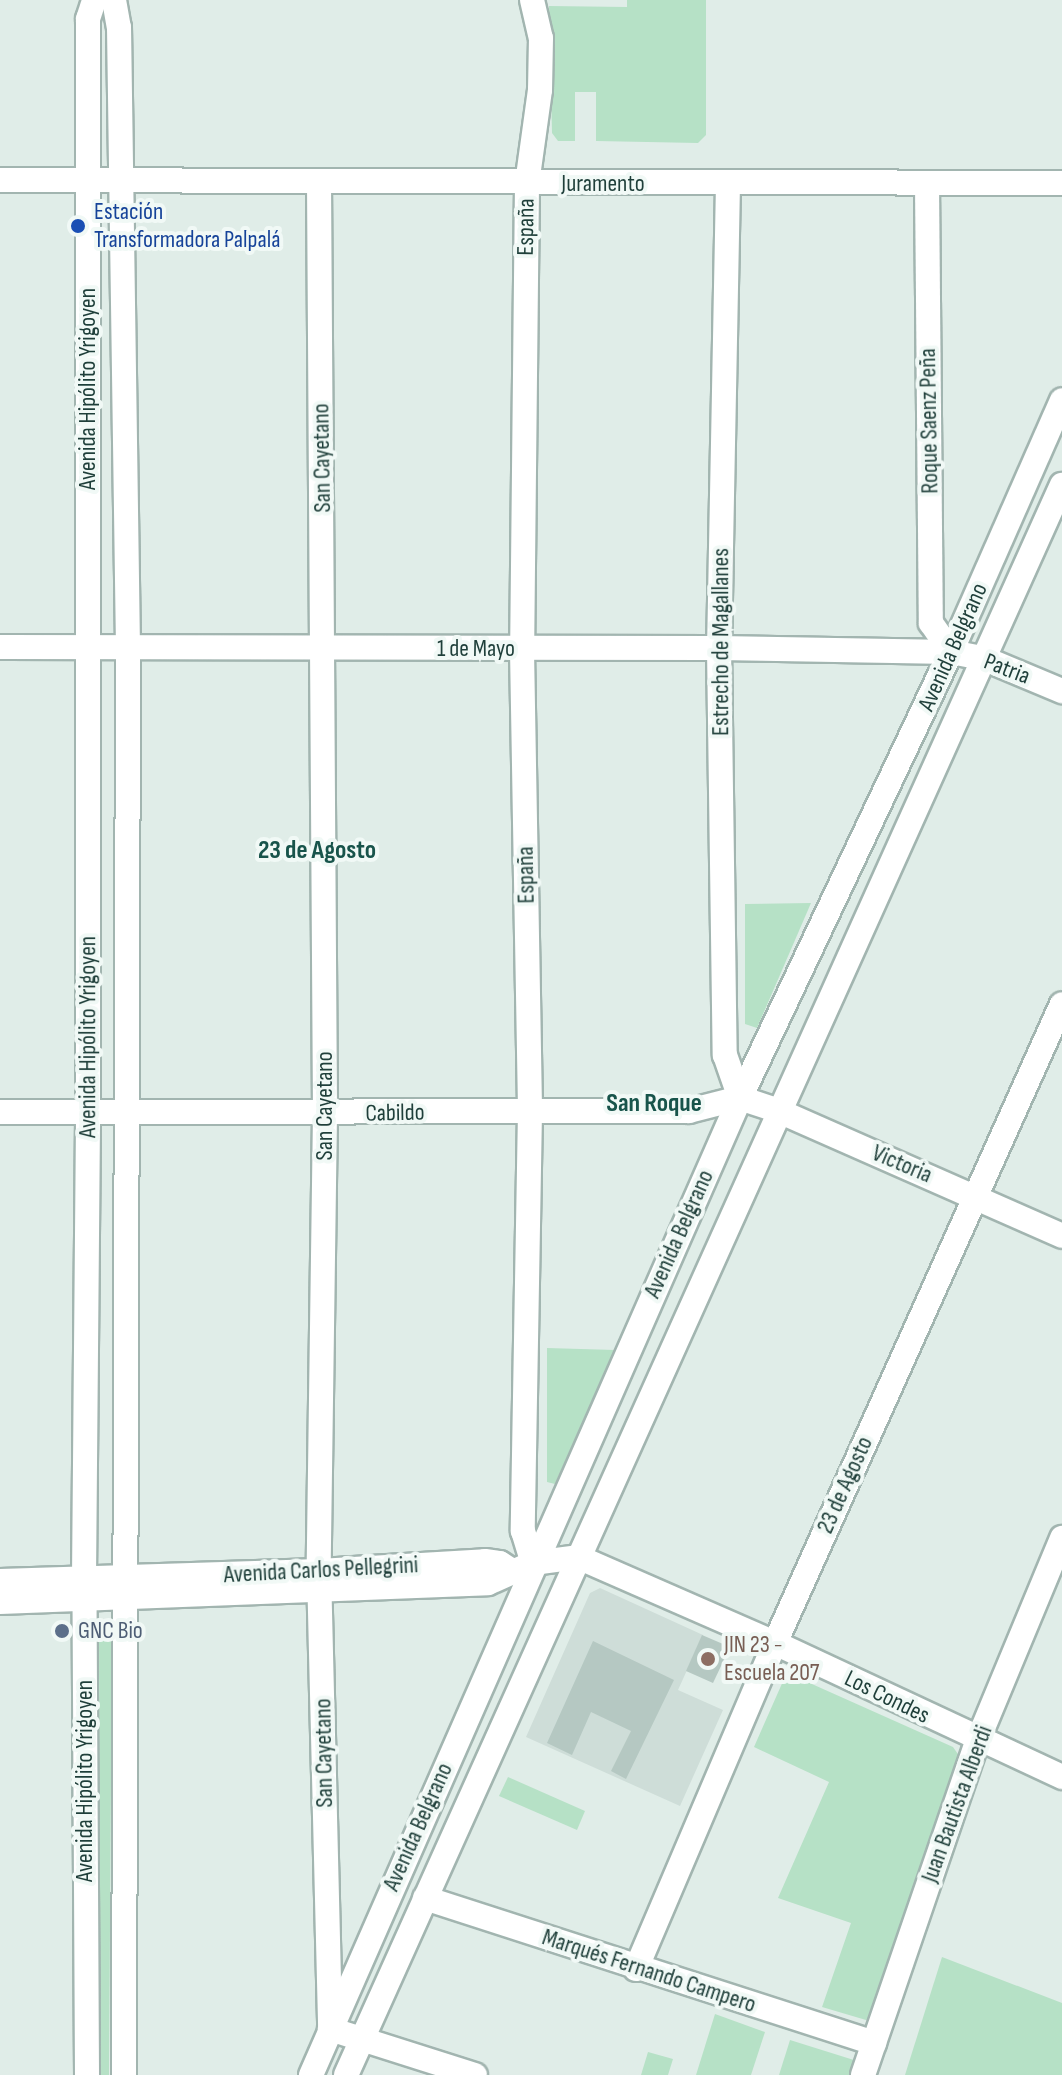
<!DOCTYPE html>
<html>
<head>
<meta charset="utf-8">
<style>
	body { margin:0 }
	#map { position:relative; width:1062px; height:2075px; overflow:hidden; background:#e0ede8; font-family:"Sofia Sans Condensed",sans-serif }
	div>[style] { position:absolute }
	.built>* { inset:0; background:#ceddd8 }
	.green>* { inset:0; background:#b6e1c6 }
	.building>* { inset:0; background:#b5c8c2 }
	.roads { filter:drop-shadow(2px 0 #a2b5b0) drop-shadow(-2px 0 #a2b5b0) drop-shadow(0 2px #a2b5b0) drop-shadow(0 -2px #a2b5b0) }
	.minor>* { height:24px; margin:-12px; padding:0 12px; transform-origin:12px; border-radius:12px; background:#fff }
	.dots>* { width:22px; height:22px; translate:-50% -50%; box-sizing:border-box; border:4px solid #f1f9f6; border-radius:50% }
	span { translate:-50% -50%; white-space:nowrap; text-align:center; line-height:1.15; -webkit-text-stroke:8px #f1f9f6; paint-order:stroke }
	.street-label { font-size:24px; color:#1f3f3a }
	.transit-label { font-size:24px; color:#164399 }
	.left { translate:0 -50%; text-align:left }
	.service-label { font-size:24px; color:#4e5e75 }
	.education-label { font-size:24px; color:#785e54 }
	.neighbourhood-label { font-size:26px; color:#18544b; font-weight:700 }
</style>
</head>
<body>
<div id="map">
	<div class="built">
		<div style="clip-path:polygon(600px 1588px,703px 1635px,678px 1690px,723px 1710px,680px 1806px,526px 1737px,590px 1593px)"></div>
	</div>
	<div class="green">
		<div style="clip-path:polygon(627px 0,706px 0,706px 135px,698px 143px,596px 141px,596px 92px,575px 92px,575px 141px,558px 141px,552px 133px,549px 6px,627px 7px)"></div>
		<div style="clip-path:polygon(811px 903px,757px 1028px,745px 1024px,745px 904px)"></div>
		<div style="clip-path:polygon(547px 1348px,615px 1350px,555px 1484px,547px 1482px)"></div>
		<div style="clip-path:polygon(99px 1637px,112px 1637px,109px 2075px,100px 2075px)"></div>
		<div style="clip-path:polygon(794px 1676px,953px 1747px,960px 1757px,875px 2017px,866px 2020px,822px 2007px,851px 1923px,778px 1898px,829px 1782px,754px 1747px,784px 1679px)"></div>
		<div style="clip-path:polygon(508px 1777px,585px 1811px,577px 1830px,499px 1796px)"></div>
		<div style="clip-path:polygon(942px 1957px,1062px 2003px,1062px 2075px,905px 2075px)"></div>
		<div style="clip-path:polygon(715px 2014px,765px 2032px,751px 2075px,696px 2075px)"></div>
		<div style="clip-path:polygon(790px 2040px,857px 2061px,854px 2075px,779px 2075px)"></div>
		<div style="clip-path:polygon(648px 2052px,673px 2059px,668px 2075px,641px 2075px)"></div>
	</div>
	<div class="building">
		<div style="clip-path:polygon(702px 1635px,730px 1647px,713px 1683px,686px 1671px)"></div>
		<div style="clip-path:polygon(593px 1641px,674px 1680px,626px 1779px,611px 1771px,631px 1731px,591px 1712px,572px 1755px,547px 1743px)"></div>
	</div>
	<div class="roads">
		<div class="minor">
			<div style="left:114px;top:0;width:27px;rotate:80deg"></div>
			<div style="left:119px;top:27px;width:620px;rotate:89.17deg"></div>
			<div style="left:128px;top:647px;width:1428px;rotate:90.16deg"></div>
			<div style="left:532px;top:0;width:39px;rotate:77deg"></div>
			<div style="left:541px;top:38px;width:52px;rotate:91.1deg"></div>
			<div style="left:540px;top:90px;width:95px;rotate:97.9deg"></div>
			<div style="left:527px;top:184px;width:466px;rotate:90.6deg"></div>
			<div style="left:522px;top:650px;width:461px;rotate:89deg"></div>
			<div style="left:530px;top:1111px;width:420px;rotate:91deg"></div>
			<div style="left:523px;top:1531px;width:34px;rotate:73deg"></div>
			<div style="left:0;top:180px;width:1062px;rotate:0.16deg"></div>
			<div style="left:319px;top:182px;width:931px;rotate:89.63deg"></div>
			<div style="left:325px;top:1113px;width:458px;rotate:90.8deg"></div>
			<div style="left:319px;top:1571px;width:458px;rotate:88.6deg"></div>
			<div style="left:330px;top:2029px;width:152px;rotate:17.6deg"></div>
			<div style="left:728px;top:183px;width:465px;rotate:91.1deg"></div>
			<div style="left:719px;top:648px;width:407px;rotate:89.2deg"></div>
			<div style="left:725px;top:1055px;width:46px;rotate:70.8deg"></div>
			<div style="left:927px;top:184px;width:439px;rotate:89.5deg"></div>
			<div style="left:931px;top:623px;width:35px;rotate:55deg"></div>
			<div style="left:0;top:647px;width:719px;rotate:0.08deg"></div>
			<div style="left:719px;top:648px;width:232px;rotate:1deg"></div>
			<div style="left:951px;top:652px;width:33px;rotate:11deg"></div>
			<div style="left:983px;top:658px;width:86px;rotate:22.7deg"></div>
			<div style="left:740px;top:1098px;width:41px;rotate:18.4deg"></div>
			<div style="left:779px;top:1111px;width:309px;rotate:23.8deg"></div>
			<div style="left:0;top:1112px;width:689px;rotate:-0.08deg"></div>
			<div style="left:689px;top:1111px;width:53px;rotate:-14.3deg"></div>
			<div style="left:0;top:1581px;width:319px;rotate:-1.8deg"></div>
			<div style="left:319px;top:1571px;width:166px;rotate:-3.4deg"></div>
			<div style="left:485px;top:1561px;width:15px;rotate:8deg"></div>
			<div style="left:500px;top:1563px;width:17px;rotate:33deg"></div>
			<div style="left:0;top:1602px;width:488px;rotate:-2.2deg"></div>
			<div style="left:488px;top:1583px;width:49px;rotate:-24deg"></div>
			<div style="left:533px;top:1563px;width:45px;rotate:-7.6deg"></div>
			<div style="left:578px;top:1557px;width:215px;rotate:23.6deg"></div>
			<div style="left:775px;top:1643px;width:317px;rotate:25deg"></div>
			<div style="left:425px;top:1898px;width:472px;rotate:17.9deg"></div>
			<div style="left:636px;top:1969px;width:354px;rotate:-66.9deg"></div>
			<div style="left:775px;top:1643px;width:700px;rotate:-65.81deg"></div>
			<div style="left:87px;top:2075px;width:496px;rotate:-90.3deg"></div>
			<div style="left:84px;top:1579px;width:465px;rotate:-89.5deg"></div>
			<div style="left:88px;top:1114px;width:1095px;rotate:-90deg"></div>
			<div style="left:88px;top:19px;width:20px;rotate:-72deg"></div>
			<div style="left:311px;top:2075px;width:1067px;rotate:-66.29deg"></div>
			<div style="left:740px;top:1098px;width:493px;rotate:-64.7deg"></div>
			<div style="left:951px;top:652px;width:275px;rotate:-66.2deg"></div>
			<div style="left:346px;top:2075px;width:1744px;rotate:-65.76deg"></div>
			<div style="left:863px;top:2075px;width:354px;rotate:-71.1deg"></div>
			<div style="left:978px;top:1740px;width:219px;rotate:-67.4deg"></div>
		</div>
	</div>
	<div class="dots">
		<div style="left:78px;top:226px;background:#1a4fb4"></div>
		<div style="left:62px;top:1631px;background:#5c6f8a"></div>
		<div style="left:708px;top:1659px;background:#8d6e63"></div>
	</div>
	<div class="street-label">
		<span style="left:603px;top:184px">Juramento</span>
		<span style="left:526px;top:227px;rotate:-89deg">España</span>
		<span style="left:88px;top:389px;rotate:-90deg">Avenida Hipólito Yrigoyen</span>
		<span style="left:929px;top:421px;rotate:-91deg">Roque Saenz Peña</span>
		<span style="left:322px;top:458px;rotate:-91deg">San Cayetano</span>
		<span style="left:721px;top:642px;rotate:-90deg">Estrecho de Magallanes</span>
		<span style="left:953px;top:647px;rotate:-66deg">Avenida Belgrano</span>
		<span style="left:476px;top:649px">1 de Mayo</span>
		<span style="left:1007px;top:669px;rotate:21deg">Patria</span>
		<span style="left:526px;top:875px;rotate:-91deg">España</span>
		<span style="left:88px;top:1037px;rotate:-90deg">Avenida Hipólito Yrigoyen</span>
		<span style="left:325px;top:1106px;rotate:-90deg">San Cayetano</span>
		<span style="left:395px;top:1113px;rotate:-1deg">Cabildo</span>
		<span style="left:902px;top:1164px;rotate:23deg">Victoria</span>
		<span style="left:679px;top:1234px;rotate:-66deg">Avenida Belgrano</span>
		<span style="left:845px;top:1485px;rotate:-66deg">23 de Agosto</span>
		<span style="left:321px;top:1570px;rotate:-3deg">Avenida Carlos Pellegrini</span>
		<span style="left:887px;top:1697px;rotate:26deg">Los Condes</span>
		<span style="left:324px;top:1753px;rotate:-91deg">San Cayetano</span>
		<span style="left:85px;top:1781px;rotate:-90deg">Avenida Hipólito Yrigoyen</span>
		<span style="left:957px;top:1804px;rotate:-70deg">Juan Bautista Alberdi</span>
		<span style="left:418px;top:1827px;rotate:-66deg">Avenida Belgrano</span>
		<span style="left:649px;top:1971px;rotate:18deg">Marqués Fernando Campero</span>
	</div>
	<div class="transit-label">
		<span class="left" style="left:94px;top:226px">Estación<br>Transformadora Palpalá</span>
	</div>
	<div class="service-label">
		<span class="left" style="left:78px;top:1631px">GNC Bio</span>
	</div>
	<div class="education-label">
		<span class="left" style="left:724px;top:1659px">JIN 23 -<br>Escuela 207</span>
	</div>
	<div class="neighbourhood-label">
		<span style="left:317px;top:851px">23 de Agosto</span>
		<span style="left:654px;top:1104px">San Roque</span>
	</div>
</div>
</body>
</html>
